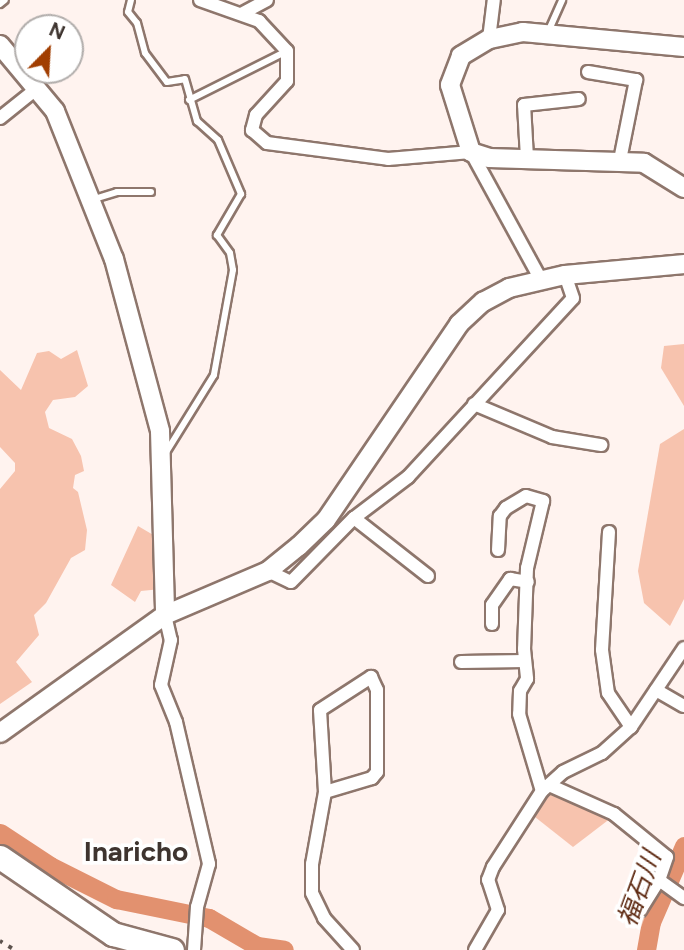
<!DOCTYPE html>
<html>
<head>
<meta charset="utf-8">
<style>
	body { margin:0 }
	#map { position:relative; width:684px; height:950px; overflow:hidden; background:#fff3ef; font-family:Figtree,"Noto Sans JP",sans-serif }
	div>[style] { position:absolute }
	.green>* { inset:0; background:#f7c3ae }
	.river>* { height:19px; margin:-9.5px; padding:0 9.5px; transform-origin:9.5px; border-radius:9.5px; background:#e2916f }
	.roads { filter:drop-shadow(2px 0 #8e766c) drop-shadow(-2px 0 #8e766c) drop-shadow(0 2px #8e766c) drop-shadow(0 -2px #8e766c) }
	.lane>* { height:6px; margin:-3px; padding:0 3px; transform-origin:3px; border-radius:3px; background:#fff }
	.street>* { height:12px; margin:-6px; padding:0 6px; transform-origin:6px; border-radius:6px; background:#fff }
	.secondary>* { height:18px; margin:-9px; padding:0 9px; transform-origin:9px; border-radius:9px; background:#fff }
	.highway>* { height:23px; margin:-11.5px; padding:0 11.5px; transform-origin:11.5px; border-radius:11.5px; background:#fff }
	.rail>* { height:3.5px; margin-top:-1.75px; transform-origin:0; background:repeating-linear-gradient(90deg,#5c524d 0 3.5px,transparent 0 10.5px) }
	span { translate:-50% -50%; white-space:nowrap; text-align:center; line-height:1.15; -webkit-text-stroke:7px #fff; paint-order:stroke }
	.water-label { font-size:26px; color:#5e2a12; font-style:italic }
	.quarter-label { font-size:28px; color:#3e342f; font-weight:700 }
	.north { position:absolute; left:14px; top:14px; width:70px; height:70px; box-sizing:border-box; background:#fff; border:2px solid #b2aeac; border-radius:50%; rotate:24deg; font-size:19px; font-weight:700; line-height:28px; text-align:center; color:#3e342f }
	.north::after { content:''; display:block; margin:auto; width:24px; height:32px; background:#a13e01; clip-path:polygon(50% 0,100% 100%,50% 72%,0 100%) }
</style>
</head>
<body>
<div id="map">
	<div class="green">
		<div style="clip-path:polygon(684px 344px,684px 406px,661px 368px,664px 346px)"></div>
		<div style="clip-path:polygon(77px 350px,88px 386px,75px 397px,53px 400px,45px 412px,49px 428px,72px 439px,81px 456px,84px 471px,75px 475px,73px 488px,78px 492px,87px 530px,85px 550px,71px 558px,46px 603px,34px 615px,39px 635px,16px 662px,32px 682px,0 704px,0 489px,15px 471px,15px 463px,0 447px,0 370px,21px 390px,37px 353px,49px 351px,61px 359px)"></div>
		<div style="clip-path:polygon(684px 429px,684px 599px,670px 626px,644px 603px,638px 571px,660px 444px)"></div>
		<div style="clip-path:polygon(138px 526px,155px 536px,161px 589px,141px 591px,135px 602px,111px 585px)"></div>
		<div style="clip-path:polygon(553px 789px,611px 818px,573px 847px,535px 817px)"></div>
	</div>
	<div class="river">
		<div style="left:0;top:833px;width:60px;rotate:33.4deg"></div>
		<div style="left:50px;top:866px;width:74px;rotate:26.6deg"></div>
		<div style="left:116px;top:899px;width:95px;rotate:11.5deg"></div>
		<div style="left:209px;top:918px;width:56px;rotate:30.3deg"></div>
		<div style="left:257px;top:946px;width:27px;rotate:8deg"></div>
		<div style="left:646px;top:950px;width:28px;rotate:-80deg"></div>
		<div style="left:651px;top:922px;width:83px;rotate:-66.5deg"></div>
	</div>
	<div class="roads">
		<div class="lane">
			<div style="left:131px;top:0;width:12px;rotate:104deg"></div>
			<div style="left:128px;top:12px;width:14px;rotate:51deg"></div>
			<div style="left:137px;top:23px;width:31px;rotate:75deg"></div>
			<div style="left:145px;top:53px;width:36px;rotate:53deg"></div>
			<div style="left:167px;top:82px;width:18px;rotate:-9deg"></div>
			<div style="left:185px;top:79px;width:44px;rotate:74.1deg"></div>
			<div style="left:197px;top:121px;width:28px;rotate:42deg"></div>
			<div style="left:218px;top:140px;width:59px;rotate:66.9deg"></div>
			<div style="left:241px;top:194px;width:48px;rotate:120.3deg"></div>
			<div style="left:217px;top:235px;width:22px;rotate:54deg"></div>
			<div style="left:230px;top:253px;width:17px;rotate:80deg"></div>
			<div style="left:233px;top:270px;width:107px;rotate:100.3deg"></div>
			<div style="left:214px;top:375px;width:93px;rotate:121.8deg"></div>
			<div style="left:0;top:4px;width:6px;rotate:-39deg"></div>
			<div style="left:548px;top:32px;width:35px;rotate:-66deg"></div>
			<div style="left:189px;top:100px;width:110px;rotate:-26.6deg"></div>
			<div style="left:91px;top:200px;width:27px;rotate:-17deg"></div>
			<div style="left:117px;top:192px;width:34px"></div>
		</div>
		<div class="street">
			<div style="left:200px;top:0;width:63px;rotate:19.6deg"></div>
			<div style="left:259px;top:21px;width:41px;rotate:47deg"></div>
			<div style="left:287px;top:51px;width:30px;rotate:90deg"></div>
			<div style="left:287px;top:81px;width:46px;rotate:132.4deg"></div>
			<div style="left:256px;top:115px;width:16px;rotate:105deg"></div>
			<div style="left:252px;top:130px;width:20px;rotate:41deg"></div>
			<div style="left:267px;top:143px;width:122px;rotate:7.5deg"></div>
			<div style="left:388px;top:159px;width:83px;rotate:-4.8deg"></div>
			<div style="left:471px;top:152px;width:146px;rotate:61.3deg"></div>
			<div style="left:243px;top:13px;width:27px;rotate:-28deg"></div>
			<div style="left:489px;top:39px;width:39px;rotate:-83deg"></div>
			<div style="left:588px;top:72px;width:49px;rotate:9.5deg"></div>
			<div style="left:636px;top:80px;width:82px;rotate:101.3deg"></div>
			<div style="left:0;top:118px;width:45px;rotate:-38.7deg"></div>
			<div style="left:527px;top:158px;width:53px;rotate:-93.2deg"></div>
			<div style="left:524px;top:105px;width:55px;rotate:-6.2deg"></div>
			<div style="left:474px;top:404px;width:85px;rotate:22.9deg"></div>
			<div style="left:552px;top:437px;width:50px;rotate:9.3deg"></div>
			<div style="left:354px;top:518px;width:94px;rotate:38.1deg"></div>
			<div style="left:609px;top:532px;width:118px;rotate:93.4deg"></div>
			<div style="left:602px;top:650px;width:43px;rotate:82.1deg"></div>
			<div style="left:608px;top:693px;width:41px;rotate:55.9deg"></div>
			<div style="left:498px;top:550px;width:34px;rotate:-87deg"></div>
			<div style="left:500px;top:516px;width:10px;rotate:-53deg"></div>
			<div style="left:506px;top:508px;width:23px;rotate:-31deg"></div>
			<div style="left:526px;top:496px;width:18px;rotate:16deg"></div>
			<div style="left:543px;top:501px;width:69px;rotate:103.4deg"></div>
			<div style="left:527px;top:568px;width:81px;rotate:92.1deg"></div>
			<div style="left:524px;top:649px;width:30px;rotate:84deg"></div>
			<div style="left:527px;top:679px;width:14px;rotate:120deg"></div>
			<div style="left:520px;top:691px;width:23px;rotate:92deg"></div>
			<div style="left:519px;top:714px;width:80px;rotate:73.4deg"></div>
			<div style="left:268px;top:571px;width:25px;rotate:26deg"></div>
			<div style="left:291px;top:582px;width:90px;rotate:-45.5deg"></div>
			<div style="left:354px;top:518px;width:68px;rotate:-37.2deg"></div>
			<div style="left:408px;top:477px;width:243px;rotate:-47.3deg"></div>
			<div style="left:573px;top:298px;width:24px;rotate:-109deg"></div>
			<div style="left:165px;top:615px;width:26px;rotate:77deg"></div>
			<div style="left:171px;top:640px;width:46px;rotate:102.5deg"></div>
			<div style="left:161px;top:685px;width:40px;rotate:68deg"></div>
			<div style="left:176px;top:722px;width:146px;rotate:76.9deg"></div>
			<div style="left:209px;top:864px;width:45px;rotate:105.6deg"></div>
			<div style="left:197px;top:907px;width:43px;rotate:94deg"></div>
			<div style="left:492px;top:624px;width:19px;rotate:-90deg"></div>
			<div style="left:492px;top:605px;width:32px;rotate:-55deg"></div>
			<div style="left:510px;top:579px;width:18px;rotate:9deg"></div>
			<div style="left:461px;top:662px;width:64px;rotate:-0.9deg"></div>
			<div style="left:371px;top:677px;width:14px;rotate:65deg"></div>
			<div style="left:377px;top:690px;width:82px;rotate:90deg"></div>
			<div style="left:377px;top:772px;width:8px;rotate:130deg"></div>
			<div style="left:372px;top:778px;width:49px;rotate:163.4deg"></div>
			<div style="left:325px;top:792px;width:82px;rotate:-93.5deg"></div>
			<div style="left:320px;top:710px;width:61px;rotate:-32.9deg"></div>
			<div style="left:656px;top:690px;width:32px;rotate:30deg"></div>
			<div style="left:549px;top:785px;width:71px;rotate:24deg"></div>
			<div style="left:614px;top:814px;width:68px;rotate:39.1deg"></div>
			<div style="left:667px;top:857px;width:24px;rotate:109deg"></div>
			<div style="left:659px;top:880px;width:36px;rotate:122deg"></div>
			<div style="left:325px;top:792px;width:73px;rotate:100.2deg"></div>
			<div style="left:312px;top:864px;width:29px;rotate:90deg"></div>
			<div style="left:312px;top:893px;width:28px;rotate:64deg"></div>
			<div style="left:324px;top:918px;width:43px;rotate:47.8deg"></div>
			<div style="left:659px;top:880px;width:31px;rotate:36deg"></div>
			<div style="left:475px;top:950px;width:46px;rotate:-60.1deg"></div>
			<div style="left:498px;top:910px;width:32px;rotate:-108deg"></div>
			<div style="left:488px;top:880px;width:14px;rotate:-69deg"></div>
			<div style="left:493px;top:867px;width:90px;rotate:-57.2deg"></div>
			<div style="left:542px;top:791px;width:28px;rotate:-42deg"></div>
			<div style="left:563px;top:772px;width:43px;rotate:-26deg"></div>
			<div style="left:602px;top:753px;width:39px;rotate:-42deg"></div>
			<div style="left:631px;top:727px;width:95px;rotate:-56.1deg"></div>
		</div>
		<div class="secondary">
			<div style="left:0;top:45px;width:86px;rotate:50.2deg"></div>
			<div style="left:55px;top:111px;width:159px;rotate:68.3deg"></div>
			<div style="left:114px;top:259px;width:178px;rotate:75deg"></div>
			<div style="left:160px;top:431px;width:184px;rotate:88.4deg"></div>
			<div style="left:684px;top:47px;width:162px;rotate:-174.7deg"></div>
			<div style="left:523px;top:32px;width:35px;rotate:168deg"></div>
			<div style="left:489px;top:39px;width:33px;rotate:149deg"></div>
			<div style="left:461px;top:56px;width:31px;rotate:111deg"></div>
			<div style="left:450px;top:85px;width:70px;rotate:72.6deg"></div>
			<div style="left:471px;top:152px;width:19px;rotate:18deg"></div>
			<div style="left:489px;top:158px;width:155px;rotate:1.8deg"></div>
			<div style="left:644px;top:163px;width:47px;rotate:32deg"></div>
			<div style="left:0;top:733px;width:203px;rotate:-35.6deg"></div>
			<div style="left:165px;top:615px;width:112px;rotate:-23.1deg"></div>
			<div style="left:268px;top:571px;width:40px;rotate:-39deg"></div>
			<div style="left:299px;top:546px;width:37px;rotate:-44deg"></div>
			<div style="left:326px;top:520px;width:237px;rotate:-55.8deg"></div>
			<div style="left:459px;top:324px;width:33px;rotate:-43deg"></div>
			<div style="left:483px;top:302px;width:30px;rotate:-28deg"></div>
			<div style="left:509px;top:288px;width:57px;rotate:-13.1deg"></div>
			<div style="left:565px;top:275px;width:120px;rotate:-5.3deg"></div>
		</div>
		<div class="highway">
			<div style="left:0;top:857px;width:137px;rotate:34.3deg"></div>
			<div style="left:113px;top:934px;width:61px;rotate:15.2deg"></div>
		</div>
	</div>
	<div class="rail">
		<div style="left:0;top:941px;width:17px;rotate:31deg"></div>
	</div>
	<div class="water-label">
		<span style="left:640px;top:889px;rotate:-70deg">福石川</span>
	</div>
	<div class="quarter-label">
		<span style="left:136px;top:851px">Inaricho</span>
	</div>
	<div class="north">N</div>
</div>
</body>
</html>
